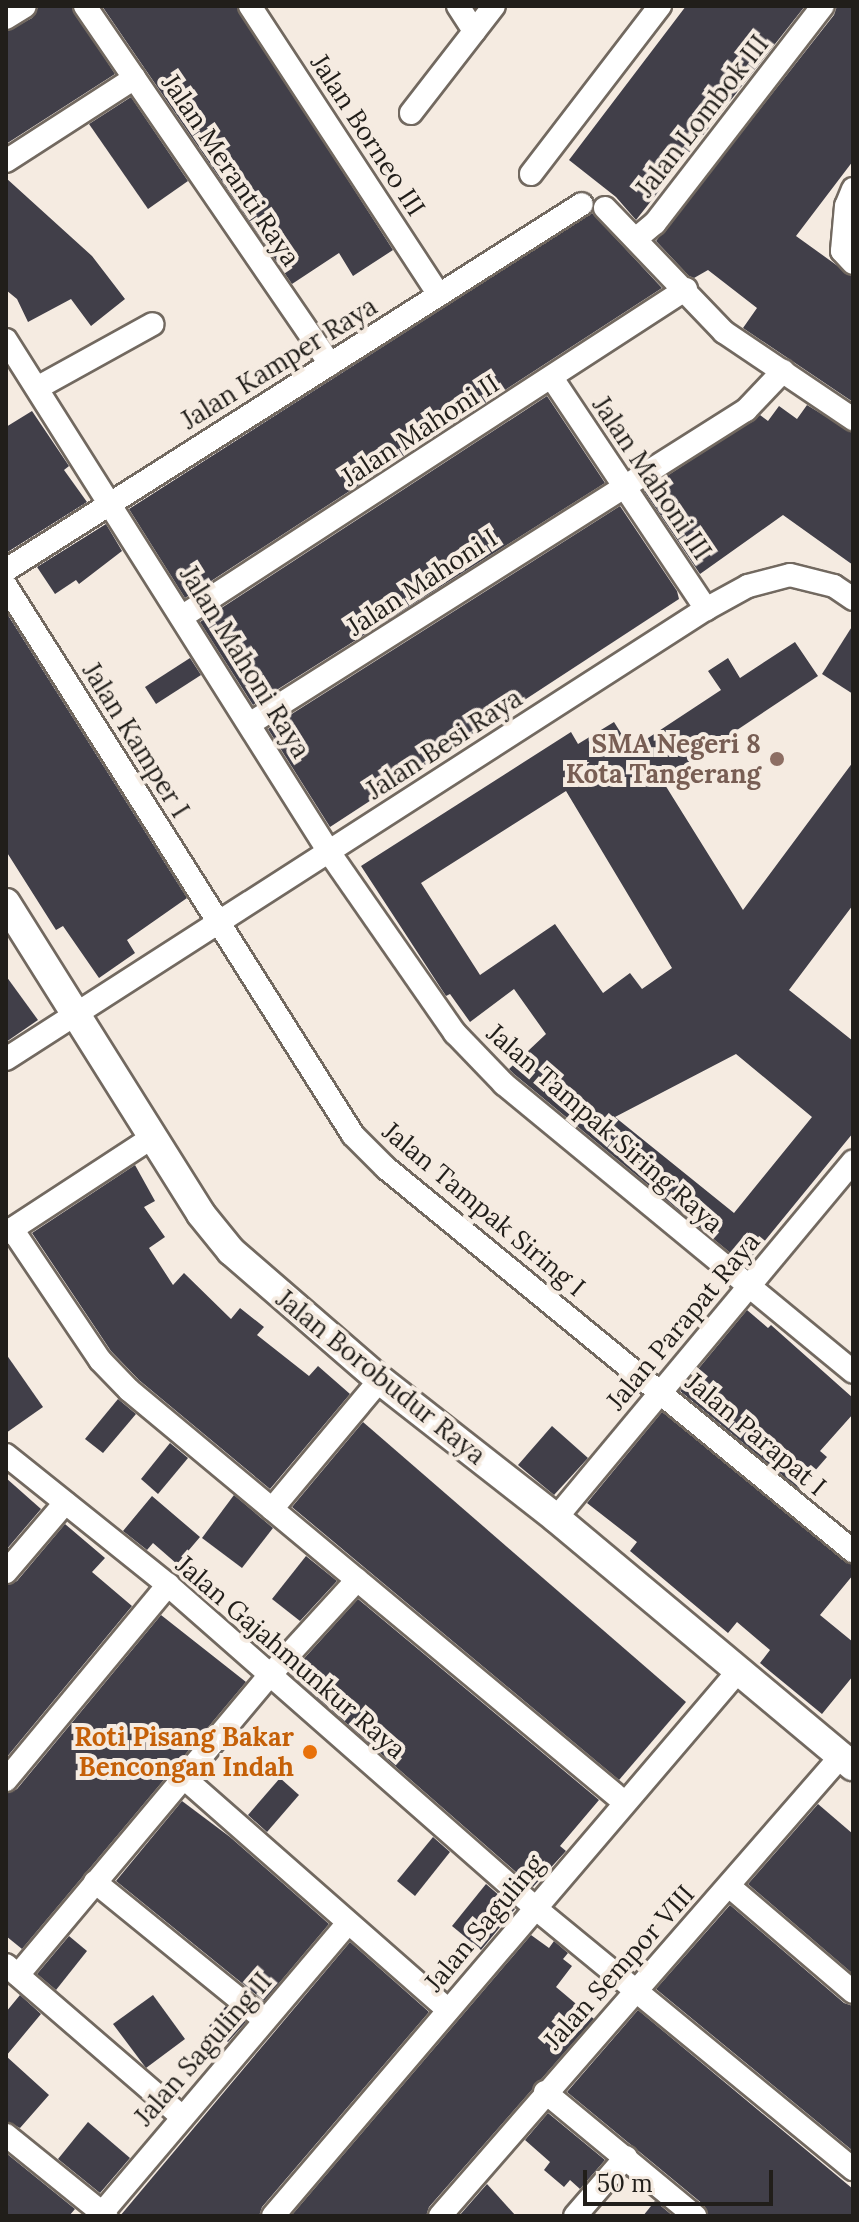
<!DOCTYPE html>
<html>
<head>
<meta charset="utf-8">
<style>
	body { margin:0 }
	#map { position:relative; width:859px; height:2222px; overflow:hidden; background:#f5ebe1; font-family:Lora,serif }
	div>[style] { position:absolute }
	.building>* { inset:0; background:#413f49 }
	.roads { filter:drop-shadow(2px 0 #726960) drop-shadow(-2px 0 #726960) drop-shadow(0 2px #726960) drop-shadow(0 -2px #726960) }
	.minor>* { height:22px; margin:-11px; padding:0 11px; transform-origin:11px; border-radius:11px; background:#fff }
	.tertiary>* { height:28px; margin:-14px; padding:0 14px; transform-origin:14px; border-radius:14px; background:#fff }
	.dots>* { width:22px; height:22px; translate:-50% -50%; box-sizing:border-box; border:4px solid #f5ebe1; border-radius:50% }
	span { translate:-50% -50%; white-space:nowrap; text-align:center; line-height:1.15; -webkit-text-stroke:8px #f5ebe1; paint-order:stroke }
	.street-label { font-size:26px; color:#211e1a }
	.education-label { font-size:26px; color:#785e54; font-weight:700 }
	.right { translate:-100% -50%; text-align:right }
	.food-label { font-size:26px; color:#c56008; font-weight:700 }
	.frame { position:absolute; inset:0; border:8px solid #211e1a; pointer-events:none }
	.scale { position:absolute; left:583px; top:2170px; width:190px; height:36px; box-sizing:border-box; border:4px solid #211e1a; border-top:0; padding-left:10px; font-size:24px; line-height:28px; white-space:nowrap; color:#211e1a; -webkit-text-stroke:6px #f5ebe1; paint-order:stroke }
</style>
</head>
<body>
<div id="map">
	<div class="building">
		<div style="clip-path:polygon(39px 6px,71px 6px,115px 74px,6px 144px,6px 32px,32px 18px)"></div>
		<div style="clip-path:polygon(102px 6px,236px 6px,393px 250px,353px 276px,339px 253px,292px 284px)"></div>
		<div style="clip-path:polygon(686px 6px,805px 6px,636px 220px,616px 197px,569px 160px)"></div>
		<div style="clip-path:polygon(837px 6px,853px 6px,853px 161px,796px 236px,853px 277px,853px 402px,743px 328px,757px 308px,708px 270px,694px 278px,689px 276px,656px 241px,834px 15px)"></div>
		<div style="clip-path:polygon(131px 97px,188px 181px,148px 209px,89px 124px)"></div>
		<div style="clip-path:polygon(6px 178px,92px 256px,125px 299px,91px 326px,71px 299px,28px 322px,17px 299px,6px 290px)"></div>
		<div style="clip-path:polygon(592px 213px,662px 288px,185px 598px,129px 509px)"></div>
		<div style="clip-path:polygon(547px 396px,605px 483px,253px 705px,200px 622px)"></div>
		<div style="clip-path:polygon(807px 405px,853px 433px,853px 565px,783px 515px,700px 574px,644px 491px,760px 415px,768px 421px,779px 406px,797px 419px)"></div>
		<div style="clip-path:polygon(32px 411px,69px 466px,64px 470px,87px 502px,6px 553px,6px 427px)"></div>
		<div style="clip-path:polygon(620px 506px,677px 591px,679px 599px,330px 827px,268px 729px)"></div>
		<div style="clip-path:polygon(106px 524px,122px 551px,79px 584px,76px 580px,55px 594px,37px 567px)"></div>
		<div style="clip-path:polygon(6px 612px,187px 898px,127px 940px,135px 953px,99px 978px,63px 926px,56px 930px,6px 851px)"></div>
		<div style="clip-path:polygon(853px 625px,853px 694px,822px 674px)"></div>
		<div style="clip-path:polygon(evenodd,795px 642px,818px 676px,662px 780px,743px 910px,853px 762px,853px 905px,789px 990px,853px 1041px,853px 1133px,745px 1265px,514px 1074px,509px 1069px,546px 1034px,514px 989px,470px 1022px,450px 994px,446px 996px,361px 866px,571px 732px,578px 744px,614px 722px,629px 746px,637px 741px,639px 744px,721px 690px,708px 671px,728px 658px,740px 678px,795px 642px,566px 791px,672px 968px,642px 989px,630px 973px,603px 993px,555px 924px,480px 975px,421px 883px,566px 791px,795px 642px,736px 1054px,812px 1117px,734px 1213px,615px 1117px,736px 1054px)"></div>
		<div style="clip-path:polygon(190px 658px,201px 675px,156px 704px,145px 687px)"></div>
		<div style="clip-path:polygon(6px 976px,38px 1020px,6px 1042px)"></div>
		<div style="clip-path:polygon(135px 1165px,155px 1201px,144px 1207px,165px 1237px,149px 1248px,173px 1285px,184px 1273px,231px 1319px,240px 1308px,264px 1327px,257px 1335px,309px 1376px,318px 1366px,350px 1394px,270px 1489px,139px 1380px,111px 1351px,32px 1233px)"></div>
		<div style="clip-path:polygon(747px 1310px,768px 1328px,771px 1325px,853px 1398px,853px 1414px,820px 1451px,827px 1457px,799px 1489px,680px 1391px)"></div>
		<div style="clip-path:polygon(6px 1354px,43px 1407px,6px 1433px)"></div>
		<div style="clip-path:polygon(118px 1399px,136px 1414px,103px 1453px,85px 1439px)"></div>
		<div style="clip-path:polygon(662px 1412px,853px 1566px,853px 1575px,820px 1615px,853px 1642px,853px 1676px,822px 1714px,760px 1663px,770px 1650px,737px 1622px,728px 1633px,630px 1551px,637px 1542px,587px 1503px)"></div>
		<div style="clip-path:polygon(363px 1422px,686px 1702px,619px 1780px,292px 1507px)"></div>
		<div style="clip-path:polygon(552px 1426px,588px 1458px,554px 1495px,518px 1465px)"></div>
		<div style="clip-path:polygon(170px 1443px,188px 1458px,158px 1494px,141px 1479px)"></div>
		<div style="clip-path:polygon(6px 1478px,41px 1509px,6px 1550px)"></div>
		<div style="clip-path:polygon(234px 1495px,273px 1528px,242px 1568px,202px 1538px)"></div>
		<div style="clip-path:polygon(152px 1496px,200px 1537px,177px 1564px,153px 1543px,147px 1550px,123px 1531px)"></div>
		<div style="clip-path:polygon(65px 1524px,105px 1558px,92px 1572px,132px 1606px,6px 1758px,6px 1586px,17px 1581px)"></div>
		<div style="clip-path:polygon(306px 1556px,337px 1581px,300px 1621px,272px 1599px)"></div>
		<div style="clip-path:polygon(358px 1599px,599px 1800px,560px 1846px,566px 1851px,533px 1887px,290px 1674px)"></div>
		<div style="clip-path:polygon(161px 1615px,246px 1682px,22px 1949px,6px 1936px,6px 1794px,17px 1789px)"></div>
		<div style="clip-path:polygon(280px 1778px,299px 1795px,267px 1832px,248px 1815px)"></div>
		<div style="clip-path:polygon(182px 1801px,230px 1837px,329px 1924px,264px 2001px,116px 1881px)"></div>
		<div style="clip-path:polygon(818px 1804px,853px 1834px,853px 1974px,748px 1884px)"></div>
		<div style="clip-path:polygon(433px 1837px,450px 1852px,415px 1896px,397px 1881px)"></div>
		<div style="clip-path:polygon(486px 1884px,515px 1909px,481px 1950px,452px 1926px)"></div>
		<div style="clip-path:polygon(730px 1905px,844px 2003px,853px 2006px,853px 2151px,656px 1989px)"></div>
		<div style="clip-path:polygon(531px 1935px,549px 1948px,554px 1941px,568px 1953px,563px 1959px,572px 1966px,556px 1987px,594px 2019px,429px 2207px,426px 2216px,291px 2216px)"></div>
		<div style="clip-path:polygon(69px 1936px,87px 1951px,56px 1990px,37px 1974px)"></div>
		<div style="clip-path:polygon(350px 1942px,429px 2012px,262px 2207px,259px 2216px,120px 2216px)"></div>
		<div style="clip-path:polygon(20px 1995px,41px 2014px,6px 2056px,49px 2095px,20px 2128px,6px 2121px,6px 2012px)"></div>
		<div style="clip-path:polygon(153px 1995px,185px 2039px,146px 2068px,113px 2024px)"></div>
		<div style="clip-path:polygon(226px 2006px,246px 2022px,228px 2042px,209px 2026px)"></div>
		<div style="clip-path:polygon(638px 2010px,853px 2189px,853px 2216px,709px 2216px,704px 2205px,567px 2092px)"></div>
		<div style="clip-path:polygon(548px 2113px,605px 2160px,580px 2189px,570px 2180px,564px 2187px,544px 2170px,550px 2162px,525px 2140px)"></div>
		<div style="clip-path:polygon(88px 2122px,130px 2158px,100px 2193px,58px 2159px)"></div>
		<div style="clip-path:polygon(6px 2153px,75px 2209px,69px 2216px,6px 2216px)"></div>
		<div style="clip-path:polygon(487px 2184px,516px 2216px,459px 2216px)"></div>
		<div style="clip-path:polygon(655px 2201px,673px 2216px,643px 2216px)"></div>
	</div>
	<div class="roads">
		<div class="minor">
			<div style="left:85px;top:6px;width:434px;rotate:55.6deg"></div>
			<div style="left:250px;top:6px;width:345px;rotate:56.8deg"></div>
			<div style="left:458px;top:6px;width:30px;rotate:57deg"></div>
			<div style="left:6px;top:18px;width:22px;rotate:-32deg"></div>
			<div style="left:411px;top:113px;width:135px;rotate:-52.2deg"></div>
			<div style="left:6px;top:161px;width:153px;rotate:-32.8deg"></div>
			<div style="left:531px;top:174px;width:212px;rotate:-52.5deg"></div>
			<div style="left:853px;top:189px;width:18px;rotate:112deg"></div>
			<div style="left:846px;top:206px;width:45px;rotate:95.1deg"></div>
			<div style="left:842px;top:251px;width:16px;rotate:47deg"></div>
			<div style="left:605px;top:208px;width:172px;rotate:46.2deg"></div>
			<div style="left:724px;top:332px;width:156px;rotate:34deg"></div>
			<div style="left:637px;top:238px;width:23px;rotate:-40deg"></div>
			<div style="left:655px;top:223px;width:274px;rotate:-52.3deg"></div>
			<div style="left:6px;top:340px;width:605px;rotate:57.75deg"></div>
			<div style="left:329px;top:852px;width:221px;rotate:55.2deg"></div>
			<div style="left:455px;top:1033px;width:71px;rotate:46.1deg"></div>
			<div style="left:504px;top:1084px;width:452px;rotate:39.5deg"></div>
			<div style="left:552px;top:378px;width:278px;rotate:56.3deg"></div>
			<div style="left:37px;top:388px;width:132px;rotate:-28.9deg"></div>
			<div style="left:6px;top:570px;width:682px;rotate:-32.43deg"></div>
			<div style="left:6px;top:586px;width:649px;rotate:57.7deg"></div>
			<div style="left:353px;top:1135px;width:47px;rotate:45deg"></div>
			<div style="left:386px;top:1168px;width:604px;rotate:39.36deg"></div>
			<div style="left:183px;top:616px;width:600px;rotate:-33.03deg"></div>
			<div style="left:251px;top:723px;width:586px;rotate:-32.31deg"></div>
			<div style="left:746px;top:410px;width:54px;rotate:-46.5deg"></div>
			<div style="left:6px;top:1059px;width:832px;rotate:-32.74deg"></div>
			<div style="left:706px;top:609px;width:48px;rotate:-28.7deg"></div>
			<div style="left:748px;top:586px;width:43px;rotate:-14.7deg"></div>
			<div style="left:790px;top:575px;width:45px;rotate:14deg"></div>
			<div style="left:834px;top:586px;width:23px;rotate:34deg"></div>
			<div style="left:12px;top:1229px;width:158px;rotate:56.1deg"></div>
			<div style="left:100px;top:1360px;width:42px;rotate:46deg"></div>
			<div style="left:129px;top:1390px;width:644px;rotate:39.77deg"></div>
			<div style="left:6px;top:1233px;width:177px;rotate:-33.2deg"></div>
			<div style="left:6px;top:1455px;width:208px;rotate:38.7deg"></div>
			<div style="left:168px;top:1585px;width:487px;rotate:41.3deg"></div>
			<div style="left:534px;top:1907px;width:413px;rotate:39.4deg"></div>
			<div style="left:272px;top:1509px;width:168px;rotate:-50.1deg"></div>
			<div style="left:556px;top:1518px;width:464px;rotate:-50.2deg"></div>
			<div style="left:6px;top:1572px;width:91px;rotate:-49.5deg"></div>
			<div style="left:183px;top:1777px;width:353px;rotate:41.3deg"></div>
			<div style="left:6px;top:1780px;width:254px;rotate:-50.3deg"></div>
			<div style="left:95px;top:1882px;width:219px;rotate:39.1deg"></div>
			<div style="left:729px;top:1886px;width:163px;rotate:40.5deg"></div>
			<div style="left:6px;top:1965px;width:231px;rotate:40.8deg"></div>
			<div style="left:18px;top:1975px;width:392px;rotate:-50deg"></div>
			<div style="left:270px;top:1675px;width:129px;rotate:-47.5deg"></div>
			<div style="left:545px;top:2092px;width:195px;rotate:39.6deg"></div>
			<div style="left:6px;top:2135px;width:129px;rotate:39deg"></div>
			<div style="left:102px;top:2213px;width:380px;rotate:-49.7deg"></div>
			<div style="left:273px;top:2216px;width:719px;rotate:-49.51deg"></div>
			<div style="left:440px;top:2216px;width:610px;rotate:-48.92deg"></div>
			<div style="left:575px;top:2216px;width:78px;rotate:-49.2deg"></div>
		</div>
		<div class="tertiary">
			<div style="left:6px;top:903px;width:367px;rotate:57.9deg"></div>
			<div style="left:201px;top:1214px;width:48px;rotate:51deg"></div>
			<div style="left:231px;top:1251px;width:197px;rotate:40.9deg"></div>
			<div style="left:380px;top:1380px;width:224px;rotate:38.1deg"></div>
			<div style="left:556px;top:1518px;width:387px;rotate:39.9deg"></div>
		</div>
	</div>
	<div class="dots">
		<div style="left:777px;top:759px;background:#8d6e63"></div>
		<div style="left:310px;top:1752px;background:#e8710a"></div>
	</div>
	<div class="street-label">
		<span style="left:702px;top:116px;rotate:-52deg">Jalan Lombok III</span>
		<span style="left:368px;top:135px;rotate:57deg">Jalan Borneo III</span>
		<span style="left:231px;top:170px;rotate:56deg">Jalan Meranti Raya</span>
		<span style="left:279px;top:363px;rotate:-32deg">Jalan Kamper Raya</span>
		<span style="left:420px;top:430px;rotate:-33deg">Jalan Mahoni II</span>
		<span style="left:652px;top:478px;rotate:56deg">Jalan Mahoni III</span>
		<span style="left:422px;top:582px;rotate:-33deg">Jalan Mahoni I</span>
		<span style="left:245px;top:662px;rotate:58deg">Jalan Mahoni Raya</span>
		<span style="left:136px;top:740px;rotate:58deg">Jalan Kamper I</span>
		<span style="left:444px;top:744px;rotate:-33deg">Jalan Besi Raya</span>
		<span style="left:605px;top:1128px;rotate:41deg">Jalan Tampak Siring Raya</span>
		<span style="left:484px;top:1209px;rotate:40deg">Jalan Tampak Siring I</span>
		<span style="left:683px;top:1321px;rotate:-50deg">Jalan Parapat Raya</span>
		<span style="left:381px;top:1377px;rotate:39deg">Jalan Borobudur Raya</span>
		<span style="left:756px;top:1434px;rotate:40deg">Jalan Parapat I</span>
		<span style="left:291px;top:1657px;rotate:41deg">Jalan Gajahmunkur Raya</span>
		<span style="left:484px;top:1923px;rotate:-50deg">Jalan Saguling</span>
		<span style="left:619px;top:1967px;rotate:-48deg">Jalan Sempor VIII</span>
		<span style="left:203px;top:2049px;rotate:-49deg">Jalan Saguling II</span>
	</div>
	<div class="education-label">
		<span class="right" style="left:761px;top:759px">SMA Negeri 8<br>Kota Tangerang</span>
	</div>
	<div class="food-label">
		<span class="right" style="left:294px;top:1752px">Roti Pisang Bakar<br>Bencongan Indah</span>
	</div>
	<div class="frame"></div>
	<div class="scale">50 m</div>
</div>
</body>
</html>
